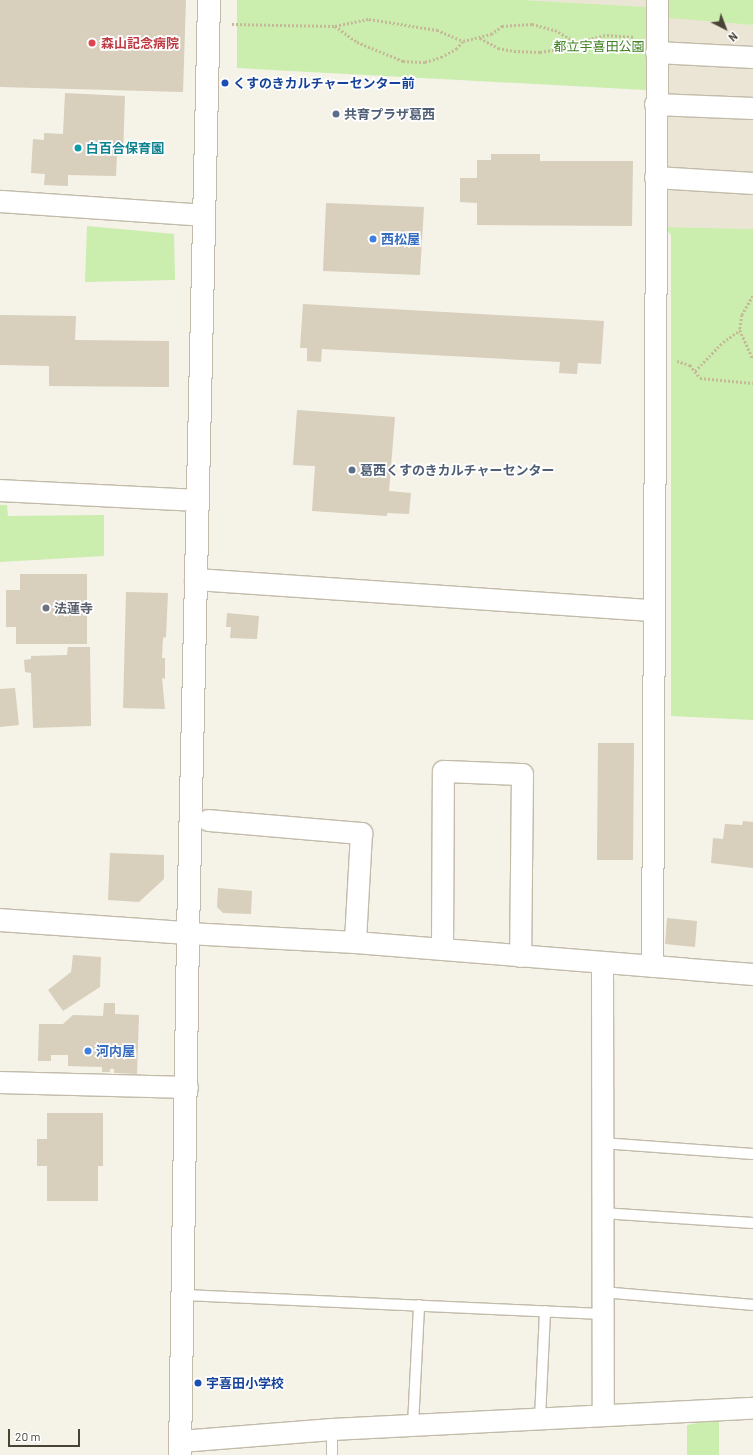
<!DOCTYPE html>
<html>
<head>
<meta charset="utf-8">
<style>
	body { margin:0 }
	#map { position:relative; width:753px; height:1455px; overflow:hidden; background:#f5f2e8; font-family:Barlow,"Noto Sans JP",sans-serif }
	div>[style] { position:absolute }
	.residential>* { inset:0; background:#eae5d5 }
	.green>* { inset:0; background:#cbedad }
	.building>* { inset:0; background:#d8cfbc }
	.path>* { height:2.5px; margin-top:-1.25px; transform-origin:0; background:repeating-linear-gradient(90deg,#c5b999 0 2px,transparent 0 4px) }
	.roads { filter:drop-shadow(1px 0 #c2bba9) drop-shadow(-1px 0 #c2bba9) drop-shadow(0 1px #c2bba9) drop-shadow(0 -1px #c2bba9) }
	.service>* { height:10px; margin:-5px; padding:0 5px; transform-origin:5px; border-radius:5px; background:#fff }
	.minor>* { height:21px; margin:-10.5px; padding:0 10.5px; transform-origin:10.5px; border-radius:10.5px; background:#fff }
	.tertiary>* { height:22px; margin:-11px; padding:0 11px; transform-origin:11px; border-radius:11px; background:#fff }
	.dots>* { width:11px; height:11px; translate:-50% -50%; box-sizing:border-box; border:2px solid #fff; border-radius:50% }
	span { translate:-50% -50%; white-space:nowrap; text-align:center; line-height:1.15; -webkit-text-stroke:3.5px #fff; paint-order:stroke }
	.health-label { font-size:13px; color:#be3a42; font-weight:700 }
	.left { translate:0 -50%; text-align:left }
	.park-label { font-size:13px; color:#408123 }
	.transit-label { font-size:13px; color:#164399; font-weight:700 }
	.service-label { font-size:13px; color:#4e5e75; font-weight:700 }
	.culture-label { font-size:13px; color:#0d838f; font-weight:700 }
	.shop-label { font-size:13px; color:#366cbe; font-weight:700 }
	.worship-label { font-size:13px; color:#5b616d; font-weight:700 }
	.north { position:absolute; left:705px; top:8px; width:40px; height:40px; -webkit-text-stroke:3px #fff; paint-order:stroke; rotate:138deg; font-size:11px; font-weight:700; line-height:16px; text-align:center; color:#494336 }
	.north::after { content:''; display:block; margin:auto; width:14px; height:18px; background:#494336; clip-path:polygon(50% 0,100% 100%,50% 72%,0 100%) }
	.scale { position:absolute; left:8px; top:1429px; width:72px; height:18px; box-sizing:border-box; border:2px solid #494336; border-top:0; padding-left:5px; font-size:12px; line-height:14px; white-space:nowrap; color:#494336; -webkit-text-stroke:3px #fff; paint-order:stroke }
</style>
</head>
<body>
<div id="map">
	<div class="residential">
		<div style="clip-path:polygon(522px 0,648px 0,648px 7px)"></div>
		<div style="clip-path:polygon(667px 17px,753px 25px,753px 229px,665px 227px)"></div>
	</div>
	<div class="green">
		<div style="clip-path:polygon(237px 0,522px 0,648px 7px,666px 0,753px 0,753px 25px,648px 16px,646px 90px,237px 68px)"></div>
		<div style="clip-path:polygon(87px 226px,174px 234px,175px 280px,85px 282px)"></div>
		<div style="clip-path:polygon(665px 227px,753px 229px,753px 720px,671px 716px,671px 235px)"></div>
		<div style="clip-path:polygon(0 505px,7px 505px,8px 516px,104px 515px,104px 556px,0 562px)"></div>
		<div style="clip-path:polygon(719px 1419px,719px 1455px,687px 1455px,687px 1425px)"></div>
	</div>
	<div class="building">
		<div style="clip-path:polygon(0 0,186px 0,183px 92px,0 87px)"></div>
		<div style="clip-path:polygon(65px 93px,125px 96px,123px 156px,117px 156px,116px 176px,68px 175px,68px 186px,44px 185px,45px 174px,31px 173px,33px 139px,44px 140px,44px 133px,63px 134px)"></div>
		<div style="clip-path:polygon(491px 154px,540px 154px,540px 161px,633px 161px,632px 226px,477px 225px,477px 203px,460px 202px,460px 178px,477px 178px,477px 160px,491px 160px)"></div>
		<div style="clip-path:polygon(326px 203px,424px 207px,420px 275px,323px 271px)"></div>
		<div style="clip-path:polygon(303px 304px,604px 321px,601px 364px,578px 363px,577px 374px,559px 373px,560px 362px,322px 349px,321px 362px,307px 361px,307px 348px,300px 348px)"></div>
		<div style="clip-path:polygon(0 315px,76px 316px,75px 340px,169px 341px,169px 387px,49px 386px,49px 366px,0 365px)"></div>
		<div style="clip-path:polygon(297px 410px,395px 417px,389px 491px,411px 493px,409px 514px,387px 513px,387px 516px,312px 511px,315px 466px,293px 465px)"></div>
		<div style="clip-path:polygon(20px 574px,87px 574px,87px 644px,16px 644px,16px 627px,6px 627px,6px 590px,20px 590px)"></div>
		<div style="clip-path:polygon(126px 592px,168px 593px,166px 637px,163px 638px,162px 658px,165px 658px,165px 679px,162px 678px,165px 709px,123px 708px)"></div>
		<div style="clip-path:polygon(227px 613px,259px 616px,257px 639px,230px 638px,231px 627px,226px 627px)"></div>
		<div style="clip-path:polygon(68px 647px,90px 647px,91px 726px,33px 728px,31px 673px,25px 672px,24px 660px,31px 659px,31px 656px,67px 655px)"></div>
		<div style="clip-path:polygon(15px 688px,19px 725px,0 727px,0 689px)"></div>
		<div style="clip-path:polygon(598px 743px,634px 743px,633px 860px,597px 860px)"></div>
		<div style="clip-path:polygon(743px 821px,753px 822px,753px 868px,711px 863px,713px 838px,723px 839px,725px 824px,742px 825px)"></div>
		<div style="clip-path:polygon(110px 853px,164px 855px,164px 879px,139px 902px,108px 900px)"></div>
		<div style="clip-path:polygon(218px 888px,252px 891px,251px 914px,223px 913px,217px 907px)"></div>
		<div style="clip-path:polygon(667px 918px,697px 921px,695px 947px,665px 944px)"></div>
		<div style="clip-path:polygon(73px 955px,101px 957px,100px 987px,63px 1011px,48px 990px,71px 972px)"></div>
		<div style="clip-path:polygon(104px 1003px,115px 1003px,115px 1014px,139px 1015px,137px 1074px,114px 1073px,114px 1069px,110px 1069px,110px 1072px,102px 1072px,102px 1067px,68px 1066px,68px 1055px,51px 1055px,51px 1061px,38px 1061px,39px 1024px,63px 1024px,73px 1015px,103px 1016px)"></div>
		<div style="clip-path:polygon(47px 1113px,103px 1113px,103px 1166px,98px 1166px,98px 1201px,47px 1201px,47px 1166px,37px 1166px,37px 1139px,47px 1139px)"></div>
	</div>
	<div class="path">
		<div style="left:232px;top:24px;width:103px;rotate:1.1deg"></div>
		<div style="left:335px;top:26px;width:35px;rotate:-12deg"></div>
		<div style="left:369px;top:19px;width:69px;rotate:9.2deg"></div>
		<div style="left:437px;top:30px;width:28px;rotate:23deg"></div>
		<div style="left:463px;top:41px;width:29px;rotate:-14deg"></div>
		<div style="left:491px;top:34px;width:14px;rotate:-36deg"></div>
		<div style="left:502px;top:26px;width:30px;rotate:-4deg"></div>
		<div style="left:532px;top:24px;width:24px;rotate:15deg"></div>
		<div style="left:555px;top:30px;width:24px;rotate:30deg"></div>
		<div style="left:576px;top:42px;width:32px;rotate:-13deg"></div>
		<div style="left:607px;top:35px;width:27px;rotate:4deg"></div>
		<div style="left:335px;top:26px;width:27px;rotate:36deg"></div>
		<div style="left:357px;top:42px;width:50px;rotate:22.4deg"></div>
		<div style="left:403px;top:61px;width:22px;rotate:3deg"></div>
		<div style="left:425px;top:62px;width:17px;rotate:-17deg"></div>
		<div style="left:441px;top:57px;width:17px;rotate:-28deg"></div>
		<div style="left:456px;top:49px;width:11px;rotate:-49deg"></div>
		<div style="left:480px;top:38px;width:21px;rotate:29deg"></div>
		<div style="left:498px;top:48px;width:16px;rotate:11deg"></div>
		<div style="left:514px;top:51px;width:26px;rotate:2deg"></div>
		<div style="left:540px;top:52px;width:19px;rotate:-9deg"></div>
		<div style="left:559px;top:49px;width:17px;rotate:-24deg"></div>
		<div style="left:753px;top:296px;width:22px;rotate:120deg"></div>
		<div style="left:742px;top:315px;width:15px;rotate:98deg"></div>
		<div style="left:740px;top:330px;width:32px;rotate:66deg"></div>
		<div style="left:677px;top:361px;width:14px;rotate:17deg"></div>
		<div style="left:690px;top:365px;width:16px;rotate:52deg"></div>
		<div style="left:700px;top:378px;width:53px;rotate:5.4deg"></div>
		<div style="left:695px;top:371px;width:40px;rotate:-46deg"></div>
		<div style="left:723px;top:342px;width:21px;rotate:-35deg"></div>
	</div>
	<div class="roads">
		<div class="service">
			<div style="left:602px;top:1143px;width:151px;rotate:4.2deg"></div>
			<div style="left:602px;top:1213px;width:151px;rotate:3.8deg"></div>
			<div style="left:602px;top:1292px;width:152px;rotate:4.9deg"></div>
			<div style="left:184px;top:1295px;width:419px;rotate:2.6deg"></div>
			<div style="left:540px;top:1418px;width:107px;rotate:-87.3deg"></div>
			<div style="left:413px;top:1425px;width:120px;rotate:-87.1deg"></div>
			<div style="left:332px;top:1455px;width:26px;rotate:-90deg"></div>
		</div>
		<div class="minor">
			<div style="left:656px;top:52px;width:97px;rotate:3deg"></div>
			<div style="left:655px;top:104px;width:98px;rotate:2.3deg"></div>
			<div style="left:655px;top:177px;width:98px;rotate:3.5deg"></div>
			<div style="left:0;top:201px;width:203px;rotate:3.9deg"></div>
			<div style="left:0;top:490px;width:197px;rotate:2.9deg"></div>
			<div style="left:195px;top:579px;width:458px;rotate:3.9deg"></div>
			<div style="left:208px;top:820px;width:154px;rotate:4.9deg"></div>
			<div style="left:361px;top:833px;width:109px;rotate:93.2deg"></div>
			<div style="left:188px;top:933px;width:167px;rotate:3.1deg"></div>
			<div style="left:355px;top:942px;width:399px;rotate:4.6deg"></div>
			<div style="left:442px;top:949px;width:178px;rotate:-89.7deg"></div>
			<div style="left:443px;top:771px;width:79px;rotate:2.2deg"></div>
			<div style="left:522px;top:774px;width:182px;rotate:90.6deg"></div>
			<div style="left:602px;top:962px;width:453px;rotate:89.9deg"></div>
			<div style="left:652px;top:966px;width:966px;rotate:-89.7deg"></div>
			<div style="left:0;top:1082px;width:187px;rotate:1.5deg"></div>
			<div style="left:180px;top:1441px;width:152px;rotate:-4.5deg"></div>
			<div style="left:332px;top:1429px;width:422px;rotate:-2.9deg"></div>
		</div>
		<div class="tertiary">
			<div style="left:0;top:920px;width:188px;rotate:4deg"></div>
			<div style="left:180px;top:1455px;width:522px;rotate:-89.12deg"></div>
			<div style="left:188px;top:933px;width:933px;rotate:-88.71deg"></div>
		</div>
	</div>
	<div class="dots">
		<div style="left:92px;top:43px;background:#e0444e"></div>
		<div style="left:225px;top:83px;background:#1a4fb4"></div>
		<div style="left:336px;top:114px;background:#5c6f8a"></div>
		<div style="left:78px;top:148px;background:#0f9aa8"></div>
		<div style="left:373px;top:239px;background:#3f7fe0"></div>
		<div style="left:352px;top:470px;background:#5c6f8a"></div>
		<div style="left:46px;top:608px;background:#6b7280"></div>
		<div style="left:88px;top:1051px;background:#3f7fe0"></div>
		<div style="left:198px;top:1383px;background:#1a4fb4"></div>
	</div>
	<div class="health-label">
		<span class="left" style="left:101px;top:43px">森山記念病院</span>
	</div>
	<div class="park-label">
		<span style="left:599px;top:46px">都立宇喜田公園</span>
	</div>
	<div class="transit-label">
		<span class="left" style="left:233px;top:83px">くすのきカルチャーセンター前</span>
		<span class="left" style="left:206px;top:1383px">宇喜田小学校</span>
	</div>
	<div class="service-label">
		<span class="left" style="left:344px;top:114px">共育プラザ葛西</span>
		<span class="left" style="left:360px;top:470px">葛西くすのきカルチャーセンター</span>
	</div>
	<div class="culture-label">
		<span class="left" style="left:86px;top:148px">白百合保育園</span>
	</div>
	<div class="shop-label">
		<span class="left" style="left:381px;top:239px">西松屋</span>
		<span class="left" style="left:96px;top:1051px">河内屋</span>
	</div>
	<div class="worship-label">
		<span class="left" style="left:54px;top:608px">法蓮寺</span>
	</div>
	<div class="north">N</div>
	<div class="scale">20 m</div>
</div>
</body>
</html>
